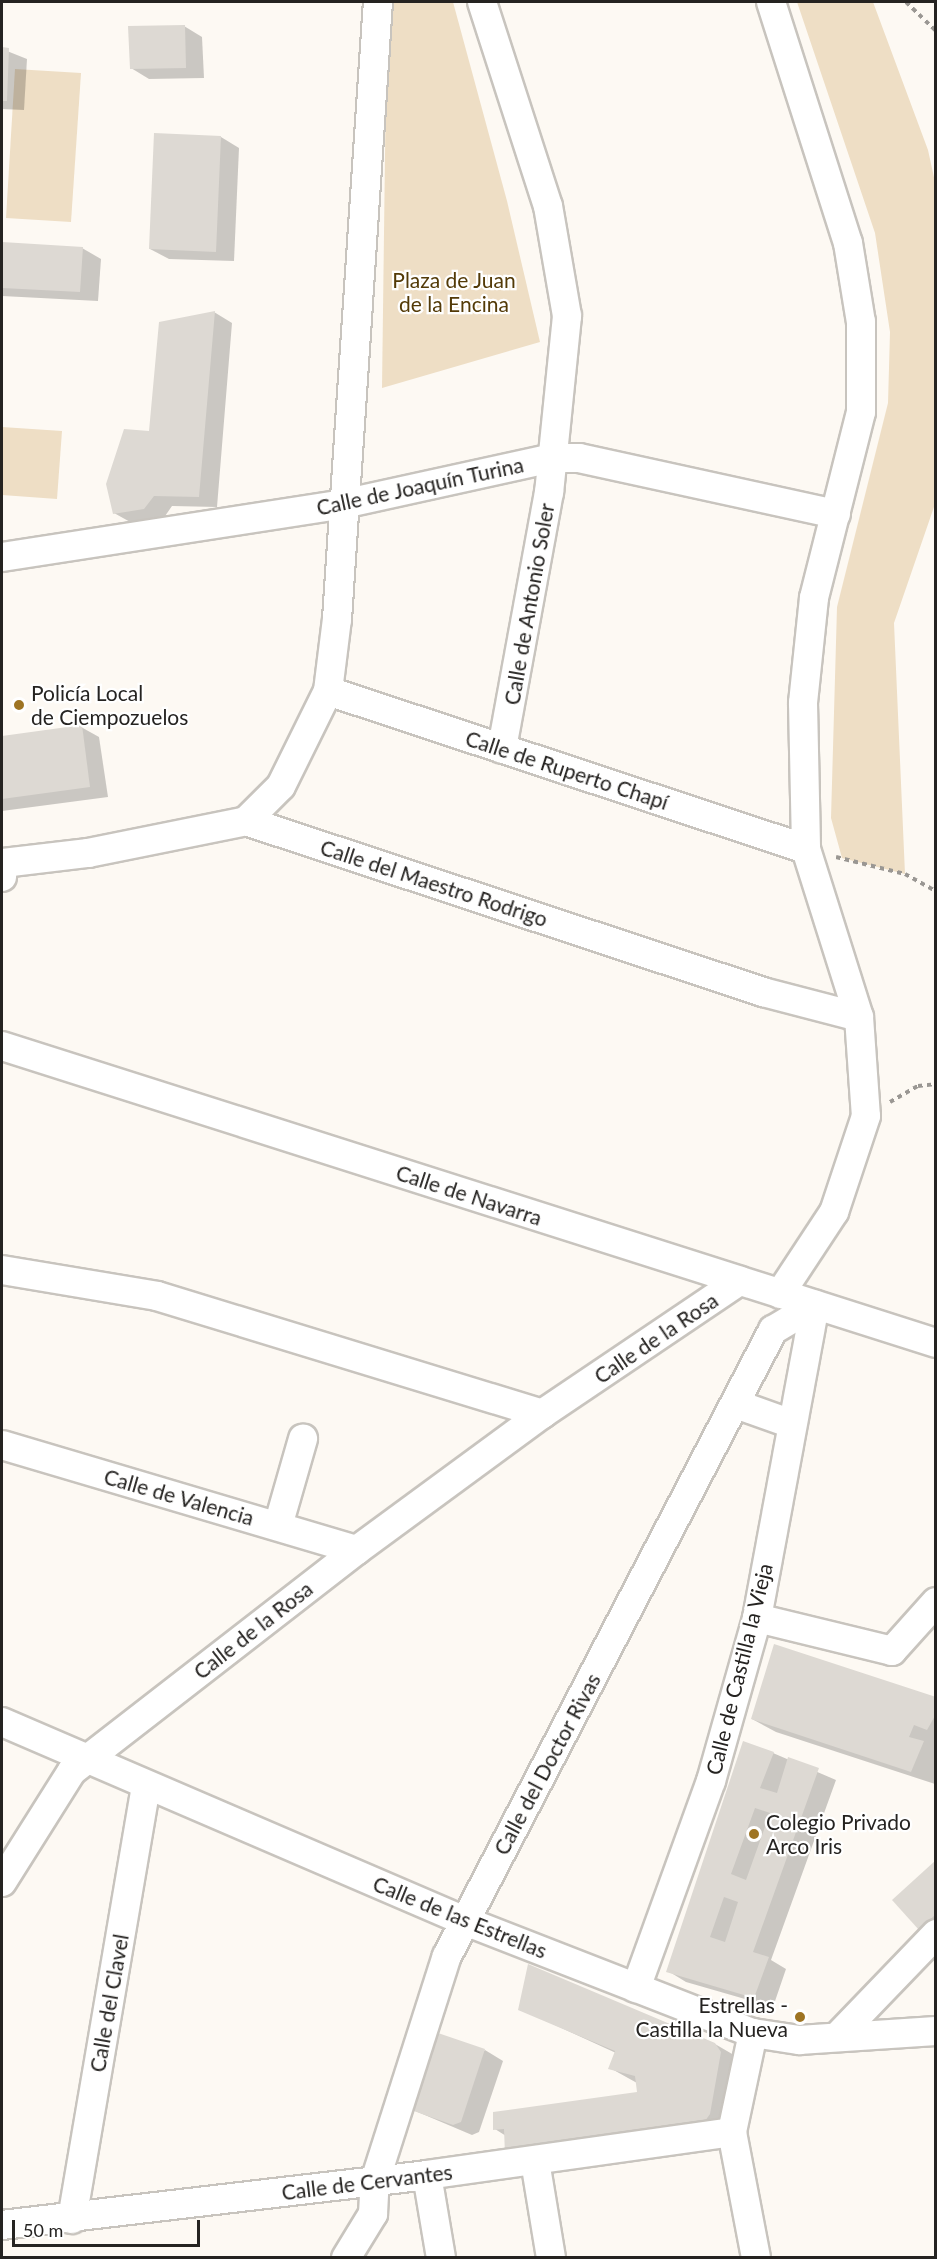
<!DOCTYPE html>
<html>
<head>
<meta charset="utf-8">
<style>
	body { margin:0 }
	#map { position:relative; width:937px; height:2259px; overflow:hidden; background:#fdf9f3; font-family:Lato,sans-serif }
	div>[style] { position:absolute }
	.green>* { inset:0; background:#eedec5 }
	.shadow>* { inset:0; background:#0003 }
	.building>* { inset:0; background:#ddd9d3 }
	.path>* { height:4px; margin-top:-2px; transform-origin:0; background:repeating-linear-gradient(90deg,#9a9793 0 4.5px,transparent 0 9px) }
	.roads { filter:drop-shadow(2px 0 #c8c4be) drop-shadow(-2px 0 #c8c4be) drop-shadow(0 2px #c8c4be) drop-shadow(0 -2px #c8c4be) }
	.minor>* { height:28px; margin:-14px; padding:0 14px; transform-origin:14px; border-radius:14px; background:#fff }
	.dots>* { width:16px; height:16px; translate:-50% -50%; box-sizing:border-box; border:3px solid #fff; border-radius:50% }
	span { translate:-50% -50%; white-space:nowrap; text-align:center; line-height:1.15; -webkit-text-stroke:4.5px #fff; paint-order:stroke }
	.park-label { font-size:21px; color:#533a07 }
	.street-label { font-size:21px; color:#252321 }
	.poi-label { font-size:21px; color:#252321 }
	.left { translate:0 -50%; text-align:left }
	.right { translate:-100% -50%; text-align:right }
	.frame { position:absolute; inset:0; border:3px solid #252321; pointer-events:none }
	.scale { position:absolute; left:12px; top:2220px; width:188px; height:27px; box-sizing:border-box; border:3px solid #252321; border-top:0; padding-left:8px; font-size:18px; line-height:21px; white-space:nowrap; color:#252321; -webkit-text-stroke:4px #fff; paint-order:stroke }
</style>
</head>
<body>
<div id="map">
	<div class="green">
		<div style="clip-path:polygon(387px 2px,453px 2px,507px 201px,540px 342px,382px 388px)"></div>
		<div style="clip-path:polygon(797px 2px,873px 2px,928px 150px,935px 182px,935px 504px,894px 623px,905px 874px,842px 858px,831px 818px,837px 607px,888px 403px,890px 332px,875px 233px)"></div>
		<div style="clip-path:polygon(15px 69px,81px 73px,71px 222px,6px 218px)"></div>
		<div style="clip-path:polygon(2px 427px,62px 431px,57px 499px,2px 495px)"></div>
	</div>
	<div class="shadow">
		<div style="clip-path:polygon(184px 26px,202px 37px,204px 78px,149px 79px,131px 68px)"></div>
		<div style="clip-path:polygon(2px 49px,27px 59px,24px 110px,2px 109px)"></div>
		<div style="clip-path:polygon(156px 135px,221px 137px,239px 148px,234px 261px,169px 259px,150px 249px)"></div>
		<div style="clip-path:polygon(2px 244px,82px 248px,101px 259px,98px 301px,2px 296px)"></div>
		<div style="clip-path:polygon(214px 312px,232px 323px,217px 507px,172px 506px,163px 519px,132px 523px,114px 513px)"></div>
		<div style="clip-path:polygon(81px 727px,99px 737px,108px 797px,2px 811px,2px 738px)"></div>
		<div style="clip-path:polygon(936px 1699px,935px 1784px,776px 1732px,752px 1719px)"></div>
		<div style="clip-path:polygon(773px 1753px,836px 1780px,771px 1960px,786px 1969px,773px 2007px,686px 1982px,668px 1971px)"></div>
		<div style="clip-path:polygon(936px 1863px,936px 1932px,932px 1935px,920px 1928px)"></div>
		<div style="clip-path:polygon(520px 2009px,715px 2044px,739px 2058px,734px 2127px,506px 2136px,495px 2129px,639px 2094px,637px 2083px,610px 2068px,616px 2053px)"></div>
		<div style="clip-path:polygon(485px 2050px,503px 2061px,479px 2132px,472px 2135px,413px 2110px)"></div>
	</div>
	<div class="building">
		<div style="clip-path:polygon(185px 25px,186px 68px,130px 69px,128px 26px)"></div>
		<div style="clip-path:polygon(2px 47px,9px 48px,7px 101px,2px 101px)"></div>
		<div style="clip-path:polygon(154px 133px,221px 136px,216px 252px,149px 249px)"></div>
		<div style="clip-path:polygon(2px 242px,83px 247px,80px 292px,2px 288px)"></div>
		<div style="clip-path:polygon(215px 311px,199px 497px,154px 496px,144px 509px,113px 514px,106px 484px,124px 429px,149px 431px,159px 322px)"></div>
		<div style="clip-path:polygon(82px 725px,90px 787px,2px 799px,2px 736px)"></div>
		<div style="clip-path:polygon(774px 1644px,936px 1697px,936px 1714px,927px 1730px,914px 1725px,909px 1737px,924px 1741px,911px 1772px,751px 1719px)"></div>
		<div style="clip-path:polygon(evenodd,743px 1741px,774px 1752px,760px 1788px,777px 1793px,788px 1757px,819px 1768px,753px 1952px,769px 1957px,754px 1998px,666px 1972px,743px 1741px,755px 1808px,770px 1813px,746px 1880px,731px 1874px,755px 1808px,743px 1741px,724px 1897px,738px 1902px,725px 1942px,710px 1937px,724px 1897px)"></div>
		<div style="clip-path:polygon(936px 1860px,936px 1914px,919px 1930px,892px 1900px)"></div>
		<div style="clip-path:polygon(528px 1964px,715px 2043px,721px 2052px,710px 2114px,700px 2128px,505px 2155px,504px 2129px,493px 2130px,493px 2112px,637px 2092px,635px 2076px,608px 2069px,615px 2051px,518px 2010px)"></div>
		<div style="clip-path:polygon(438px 2033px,485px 2049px,461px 2122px,453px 2125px,411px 2110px)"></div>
	</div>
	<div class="path">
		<div style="left:906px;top:2px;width:42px;rotate:44deg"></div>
		<div style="left:836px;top:857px;width:71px;rotate:13.8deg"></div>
		<div style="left:905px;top:874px;width:35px;rotate:29deg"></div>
		<div style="left:890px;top:1102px;width:32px;rotate:-30deg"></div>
		<div style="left:918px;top:1086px;width:18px;rotate:-6deg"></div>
	</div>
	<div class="roads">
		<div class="minor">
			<div style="left:482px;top:2px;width:214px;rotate:72.1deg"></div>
			<div style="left:548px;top:206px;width:112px;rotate:80.2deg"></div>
			<div style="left:567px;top:316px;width:177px;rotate:95.8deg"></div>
			<div style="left:549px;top:492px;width:261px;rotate:100.4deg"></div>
			<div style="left:771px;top:2px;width:253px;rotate:72.3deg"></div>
			<div style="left:848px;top:243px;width:80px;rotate:80.7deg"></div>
			<div style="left:861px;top:322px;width:90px;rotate:90deg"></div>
			<div style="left:861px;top:412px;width:192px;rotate:104.2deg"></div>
			<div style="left:814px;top:598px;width:106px;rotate:96deg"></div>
			<div style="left:803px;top:703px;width:146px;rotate:88.8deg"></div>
			<div style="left:806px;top:849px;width:176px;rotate:72.5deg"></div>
			<div style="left:859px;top:1017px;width:99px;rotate:86deg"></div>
			<div style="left:866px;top:1116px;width:101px;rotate:108.4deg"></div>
			<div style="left:834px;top:1212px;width:98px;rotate:123.4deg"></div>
			<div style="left:2px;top:557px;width:345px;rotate:-8.8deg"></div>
			<div style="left:343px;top:504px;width:215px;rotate:-12.4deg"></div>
			<div style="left:553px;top:458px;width:26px"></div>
			<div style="left:579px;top:458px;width:263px;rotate:12.3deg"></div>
			<div style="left:328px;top:691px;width:503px;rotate:18.29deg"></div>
			<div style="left:246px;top:821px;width:49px;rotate:-45deg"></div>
			<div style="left:281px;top:786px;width:106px;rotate:-63.7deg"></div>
			<div style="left:328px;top:691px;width:73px;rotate:-82.9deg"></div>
			<div style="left:337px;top:619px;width:618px;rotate:-86.2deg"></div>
			<div style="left:2px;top:877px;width:14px;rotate:-86deg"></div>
			<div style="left:3px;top:863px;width:86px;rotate:-6.7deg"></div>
			<div style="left:88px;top:853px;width:161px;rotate:-11.4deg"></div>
			<div style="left:246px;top:821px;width:545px;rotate:18.3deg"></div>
			<div style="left:763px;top:992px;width:99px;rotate:14.6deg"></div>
			<div style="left:2px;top:1046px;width:980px;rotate:17.64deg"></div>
			<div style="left:2px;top:1270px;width:157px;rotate:9.5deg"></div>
			<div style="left:157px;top:1296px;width:403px;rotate:17deg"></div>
			<div style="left:736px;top:1404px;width:59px;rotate:19.7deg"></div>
			<div style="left:2px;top:1445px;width:370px;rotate:16.5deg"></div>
			<div style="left:278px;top:1526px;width:91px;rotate:-74deg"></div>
			<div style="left:757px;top:1618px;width:139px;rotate:13.7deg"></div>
			<div style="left:892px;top:1651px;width:66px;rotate:-48.1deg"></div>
			<div style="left:2px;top:1722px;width:504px;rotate:23.26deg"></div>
			<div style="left:465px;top:1921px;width:309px;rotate:21.3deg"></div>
			<div style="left:753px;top:2033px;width:47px;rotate:8.7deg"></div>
			<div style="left:799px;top:2040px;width:137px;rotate:-3.8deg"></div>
			<div style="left:2px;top:1882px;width:131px;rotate:-57.8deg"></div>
			<div style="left:72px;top:1771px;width:361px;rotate:-37.8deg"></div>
			<div style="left:357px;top:1550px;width:230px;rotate:-36.3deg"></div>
			<div style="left:542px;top:1414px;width:238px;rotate:-34deg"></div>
			<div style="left:636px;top:1988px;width:220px;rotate:-70.1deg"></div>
			<div style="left:711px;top:1781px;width:169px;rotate:-74.2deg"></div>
			<div style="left:757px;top:1618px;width:318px;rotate:-79.5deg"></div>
			<div style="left:753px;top:2033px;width:101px;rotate:102deg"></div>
			<div style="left:732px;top:2132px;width:128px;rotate:79.2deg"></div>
			<div style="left:837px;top:2037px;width:143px;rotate:-46.1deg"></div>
			<div style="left:535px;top:2161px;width:98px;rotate:80.6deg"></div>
			<div style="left:427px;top:2175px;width:84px;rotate:80.4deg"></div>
			<div style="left:72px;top:2219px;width:439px;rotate:-80.3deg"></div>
			<div style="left:2px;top:2225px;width:428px;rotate:-6.7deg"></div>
			<div style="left:427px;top:2175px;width:308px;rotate:-8deg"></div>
			<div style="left:346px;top:2258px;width:52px;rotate:-58.5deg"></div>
			<div style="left:373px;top:2214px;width:33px;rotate:-87deg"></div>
			<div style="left:375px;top:2181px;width:236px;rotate:-72.3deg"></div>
			<div style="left:447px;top:1956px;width:706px;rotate:-62.49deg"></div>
			<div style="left:773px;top:1330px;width:49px;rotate:-30.8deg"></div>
		</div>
	</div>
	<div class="dots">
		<div style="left:19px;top:705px;background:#9e7423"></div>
		<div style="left:754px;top:1834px;background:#9e7423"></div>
		<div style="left:800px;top:2017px;background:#9e7423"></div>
	</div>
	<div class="park-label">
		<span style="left:454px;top:292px">Plaza de Juan<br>de la Encina</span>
	</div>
	<div class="street-label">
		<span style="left:420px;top:486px;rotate:-12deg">Calle de Joaquín Turina</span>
		<span style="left:529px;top:604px;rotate:-80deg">Calle de Antonio Soler</span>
		<span style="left:567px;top:770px;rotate:18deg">Calle de Ruperto Chapí</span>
		<span style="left:434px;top:883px;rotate:18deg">Calle del Maestro Rodrigo</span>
		<span style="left:469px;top:1195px;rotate:18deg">Calle de Navarra</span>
		<span style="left:656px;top:1338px;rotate:-34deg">Calle de la Rosa</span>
		<span style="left:179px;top:1497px;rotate:16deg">Calle de Valencia</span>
		<span style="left:253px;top:1630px;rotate:-38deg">Calle de la Rosa</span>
		<span style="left:739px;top:1669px;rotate:-76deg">Calle de Castilla la Vieja</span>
		<span style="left:547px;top:1764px;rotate:-62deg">Calle del Doctor Rivas</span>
		<span style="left:460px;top:1917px;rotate:22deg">Calle de las Estrellas</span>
		<span style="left:109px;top:2003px;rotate:-80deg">Calle del Clavel</span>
		<span style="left:367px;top:2182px;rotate:-7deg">Calle de Cervantes</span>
	</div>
	<div class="poi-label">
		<span class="left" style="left:31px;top:705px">Policía Local<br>de Ciempozuelos</span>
		<span class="left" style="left:766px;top:1834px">Colegio Privado<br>Arco Iris</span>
		<span class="right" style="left:788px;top:2017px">Estrellas -<br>Castilla la Nueva</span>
	</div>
	<div class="frame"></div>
	<div class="scale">50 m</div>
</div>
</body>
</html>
